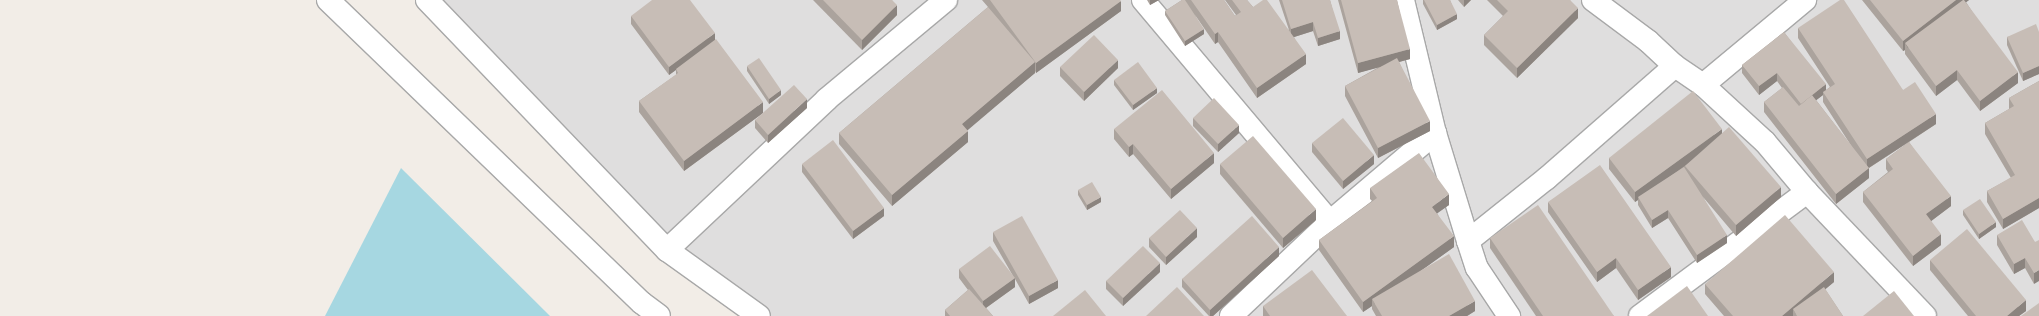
<!DOCTYPE html>
<html>
<head>
<meta charset="utf-8">
<style>
	body { margin:0 }
	#map { position:relative; width:2039px; height:316px; overflow:hidden; background:#f2ede7; font-family:Karla,sans-serif }
	div>[style] { position:absolute }
	.residential>* { inset:0; background:#dfdede }
	.water>* { inset:0; background:#a6d7e1 }
	.roads { filter:drop-shadow(1px 0 #a8a8a8) drop-shadow(-1px 0 #a8a8a8) drop-shadow(0 1px #a8a8a8) drop-shadow(0 -1px #a8a8a8) }
	.minor>* { height:22px; margin:-11px; padding:0 11px; transform-origin:11px; border-radius:11px; background:#fff }
	.wall>* { inset:0; background:#aba39d }
	.shaded-wall>* { inset:0; background:#8b847f }
	.building>* { inset:0; background:#c7bdb6 }
	span { translate:-50% -50%; white-space:nowrap; text-align:center; line-height:1.15; -webkit-text-stroke:3.5px #fff; paint-order:stroke }
</style>
</head>
<body>
<div id="map">
	<div class="residential">
		<div style="clip-path:polygon(435px 0,2039px 0,2039px 316px,766px 316px,667px 250px)"></div>
	</div>
	<div class="water">
		<div style="clip-path:polygon(401px 168px,550px 316px,325px 316px)"></div>
	</div>
	<div class="roads">
		<div class="minor">
			<div style="left:328px;top:0;width:436px;rotate:44deg"></div>
			<div style="left:642px;top:303px;width:21px;rotate:37deg"></div>
			<div style="left:427px;top:0;width:347px;rotate:46.2deg"></div>
			<div style="left:667px;top:250px;width:113px;rotate:35.7deg"></div>
			<div style="left:1143px;top:0;width:290px;rotate:49.9deg"></div>
			<div style="left:1403px;top:0;width:137px;rotate:76.5deg"></div>
			<div style="left:1435px;top:133px;width:113px;rotate:73deg"></div>
			<div style="left:1468px;top:241px;width:28px;rotate:72deg"></div>
			<div style="left:1477px;top:268px;width:58px;rotate:56.3deg"></div>
			<div style="left:1593px;top:0;width:69px;rotate:36.7deg"></div>
			<div style="left:1648px;top:41px;width:37px;rotate:43deg"></div>
			<div style="left:1675px;top:66px;width:34px;rotate:34deg"></div>
			<div style="left:1703px;top:85px;width:84px;rotate:42.6deg"></div>
			<div style="left:1765px;top:142px;width:65px;rotate:50deg"></div>
			<div style="left:1807px;top:192px;width:171px;rotate:46.4deg"></div>
			<div style="left:1703px;top:85px;width:133px;rotate:-39.8deg"></div>
			<div style="left:1468px;top:241px;width:101px;rotate:-38.6deg"></div>
			<div style="left:1547px;top:178px;width:170px;rotate:-41.2deg"></div>
			<div style="left:667px;top:250px;width:220px;rotate:-43.3deg"></div>
			<div style="left:827px;top:99px;width:155px;rotate:-39.8deg"></div>
			<div style="left:1231px;top:316px;width:137px;rotate:-43.5deg"></div>
			<div style="left:1330px;top:222px;width:138px;rotate:-40.3deg"></div>
			<div style="left:1640px;top:316px;width:208px;rotate:-36.6deg"></div>
		</div>
	</div>
	<div class="wall">
		<div style="clip-path:polygon(813px 0,892px 0,897px 15px,862px 50px)"></div>
		<div style="clip-path:polygon(982px 0,1120px 0,1121px 11px,1036px 73px,1035px 71px,1035px 73px,967px 130px,968px 142px,892px 206px,839px 144px,839px 133px,988px 7px)"></div>
		<div style="clip-path:polygon(1147px 0,1159px 0,1150px 5px)"></div>
		<div style="clip-path:polygon(1182px 0,1224px 0,1235px 16px,1236px 15px,1225px 0,1247px 0,1253px 7px,1289px 30px,1279px 0,1330px 0,1340px 39px,1318px 46px,1313px 31px,1294px 37px,1306px 64px,1257px 98px,1218px 42px,1215px 44px,1195px 15px,1204px 34px,1185px 46px,1165px 15px,1165px 11px)"></div>
		<div style="clip-path:polygon(1338px 0,1397px 0,1410px 59px,1399px 62px,1430px 131px,1378px 158px,1345px 96px,1345px 86px,1379px 67px,1358px 73px)"></div>
		<div style="clip-path:polygon(1423px 0,1450px 0,1457px 19px,1437px 30px,1423px 4px)"></div>
		<div style="clip-path:polygon(1458px 0,1471px 0,1464px 7px)"></div>
		<div style="clip-path:polygon(1487px 0,1570px 0,1578px 18px,1517px 78px,1484px 45px,1484px 35px,1503px 16px)"></div>
		<div style="clip-path:polygon(1862px 0,1969px 0,1966px 2px,2018px 83px,1980px 111px,1957px 80px,1936px 96px,1905px 54px,1905px 50px,1903px 51px)"></div>
		<div style="clip-path:polygon(631px 16px,715px 40px,763px 113px,684px 171px,639px 112px,639px 101px,676px 75px,676px 70px,669px 75px,631px 24px)"></div>
		<div style="clip-path:polygon(evenodd,1798px 28px,1903px 90px,1936px 124px,1909px 142px,1951px 206px,1931px 221px,1941px 245px,1913px 266px,1863px 202px,1863px 192px,1888px 172px,1886px 169px,1886px 159px,1909px 142px,1869px 168px,1869px 178px,1836px 204px,1764px 112px,1764px 102px,1782px 88px,1777px 81px,1759px 95px,1742px 73px,1742px 65px,1784px 32px,1826px 90px,1830px 87px,1798px 38px,1798px 28px,1823px 95px,1823px 102px,1852px 147px,1816px 100px,1823px 95px)"></div>
		<div style="clip-path:polygon(2039px 32px,2039px 74px,2023px 81px,2007px 45px,2007px 37px)"></div>
		<div style="clip-path:polygon(747px 66px,781px 95px,769px 104px,747px 71px)"></div>
		<div style="clip-path:polygon(1060px 67px,1118px 68px,1084px 101px,1060px 76px)"></div>
		<div style="clip-path:polygon(1114px 80px,1157px 93px,1133px 110px,1114px 85px)"></div>
		<div style="clip-path:polygon(2039px 81px,2039px 208px,2003px 229px,1987px 202px,1987px 191px,2011px 178px,1985px 134px,1985px 123px,2009px 109px,2009px 98px)"></div>
		<div style="clip-path:polygon(807px 108px,768px 143px,755px 128px,755px 120px)"></div>
		<div style="clip-path:polygon(1193px 118px,1239px 133px,1218px 152px,1193px 126px)"></div>
		<div style="clip-path:polygon(1114px 129px,1214px 163px,1171px 199px,1133px 154px,1129px 157px,1114px 139px)"></div>
		<div style="clip-path:polygon(1722px 133px,1781px 197px,1736px 236px,1703px 197px,1727px 243px,1697px 263px,1668px 218px,1652px 228px,1638px 205px,1638px 200px,1635px 202px,1609px 169px,1609px 158px)"></div>
		<div style="clip-path:polygon(1312px 143px,1374px 164px,1343px 189px,1312px 152px)"></div>
		<div style="clip-path:polygon(802px 164px,884px 216px,853px 239px,802px 172px)"></div>
		<div style="clip-path:polygon(1220px 164px,1316px 220px,1283px 248px,1220px 174px)"></div>
		<div style="clip-path:polygon(1370px 188px,1449px 205px,1437px 213px,1454px 247px,1420px 271px,1475px 311px,1467px 316px,1376px 316px,1372px 309px,1372px 306px,1363px 312px,1319px 250px,1319px 240px,1372px 201px,1370px 199px)"></div>
		<div style="clip-path:polygon(1078px 190px,1101px 202px,1087px 210px,1078px 195px)"></div>
		<div style="clip-path:polygon(1548px 202px,1671px 277px,1638px 300px,1616px 268px,1597px 282px,1548px 212px)"></div>
		<div style="clip-path:polygon(1963px 210px,1996px 227px,1979px 239px,1963px 215px)"></div>
		<div style="clip-path:polygon(993px 232px,1058px 288px,1029px 304px,1015px 279px,1015px 287px,986px 308px,993px 316px,945px 316px,945px 310px,968px 290px,959px 278px,959px 269px,1013px 276px,993px 241px)"></div>
		<div style="clip-path:polygon(1997px 235px,2035px 242px,2034px 284px,2025px 268px,2014px 274px,1997px 245px)"></div>
		<div style="clip-path:polygon(1197px 237px,1166px 265px,1149px 247px,1149px 238px)"></div>
		<div style="clip-path:polygon(1490px 238px,1614px 316px,1536px 316px,1490px 248px)"></div>
		<div style="clip-path:polygon(1279px 256px,1213px 316px,1209px 316px,1182px 287px,1182px 279px)"></div>
		<div style="clip-path:polygon(1930px 260px,2026px 311px,2019px 316px,1968px 316px,1930px 270px)"></div>
		<div style="clip-path:polygon(1160px 272px,1123px 306px,1106px 289px,1106px 281px)"></div>
		<div style="clip-path:polygon(1834px 282px,1825px 289px,1843px 316px,1724px 316px,1705px 294px,1705px 284px)"></div>
		<div style="clip-path:polygon(1263px 306px,1347px 316px,1263px 316px)"></div>
	</div>
	<div class="shaded-wall">
		<div style="clip-path:polygon(1150px 0,1159px 0,1150px 5px)"></div>
		<div style="clip-path:polygon(1464px 0,1471px 0,1464px 7px)"></div>
		<div style="clip-path:polygon(1956px 0,1969px 0,1908px 48px,1905px 43px,1905px 50px,1903px 51px,1903px 41px)"></div>
		<div style="clip-path:polygon(1121px 1px,1121px 11px,1036px 73px,1036px 63px)"></div>
		<div style="clip-path:polygon(897px 5px,897px 15px,862px 50px,862px 40px)"></div>
		<div style="clip-path:polygon(1578px 8px,1578px 18px,1517px 78px,1517px 68px)"></div>
		<div style="clip-path:polygon(1457px 14px,1457px 19px,1437px 30px,1437px 25px)"></div>
		<div style="clip-path:polygon(1313px 22px,1313px 31px,1291px 38px,1291px 29px)"></div>
		<div style="clip-path:polygon(1204px 29px,1204px 34px,1185px 46px,1185px 41px)"></div>
		<div style="clip-path:polygon(1340px 31px,1340px 39px,1318px 46px,1318px 38px)"></div>
		<div style="clip-path:polygon(1218px 32px,1218px 42px,1215px 44px,1215px 34px)"></div>
		<div style="clip-path:polygon(715px 33px,715px 41px,669px 75px,669px 67px)"></div>
		<div style="clip-path:polygon(1410px 49px,1410px 59px,1358px 73px,1358px 63px)"></div>
		<div style="clip-path:polygon(1306px 54px,1306px 64px,1257px 98px,1257px 88px)"></div>
		<div style="clip-path:polygon(1118px 60px,1118px 68px,1084px 101px,1084px 92px)"></div>
		<div style="clip-path:polygon(1035px 62px,1035px 73px,962px 135px,962px 124px)"></div>
		<div style="clip-path:polygon(2039px 66px,2039px 74px,2023px 81px,2023px 73px)"></div>
		<div style="clip-path:polygon(1957px 70px,1957px 80px,1936px 96px,1936px 86px)"></div>
		<div style="clip-path:polygon(2018px 72px,2018px 83px,1980px 111px,1980px 101px)"></div>
		<div style="clip-path:polygon(1777px 73px,1777px 81px,1759px 95px,1759px 86px)"></div>
		<div style="clip-path:polygon(1826px 84px,1826px 93px,1823px 92px,1823px 95px,1801px 112px,1801px 104px)"></div>
		<div style="clip-path:polygon(1157px 88px,1157px 93px,1133px 110px,1133px 105px)"></div>
		<div style="clip-path:polygon(781px 90px,781px 95px,769px 104px,769px 99px)"></div>
		<div style="clip-path:polygon(807px 99px,807px 108px,768px 143px,768px 135px)"></div>
		<div style="clip-path:polygon(763px 102px,763px 113px,684px 171px,684px 161px)"></div>
		<div style="clip-path:polygon(1936px 114px,1936px 124px,1867px 169px,1867px 159px)"></div>
		<div style="clip-path:polygon(1430px 121px,1430px 131px,1378px 158px,1378px 148px)"></div>
		<div style="clip-path:polygon(1239px 125px,1239px 133px,1218px 152px,1218px 144px)"></div>
		<div style="clip-path:polygon(1722px 129px,1722px 139px,1639px 199px,1638px 197px,1638px 200px,1635px 202px,1635px 192px)"></div>
		<div style="clip-path:polygon(968px 131px,968px 142px,892px 206px,892px 195px)"></div>
		<div style="clip-path:polygon(1133px 144px,1133px 154px,1129px 157px,1129px 147px)"></div>
		<div style="clip-path:polygon(1214px 153px,1214px 163px,1171px 199px,1171px 189px)"></div>
		<div style="clip-path:polygon(1374px 155px,1374px 164px,1343px 189px,1343px 181px)"></div>
		<div style="clip-path:polygon(1869px 168px,1869px 178px,1836px 204px,1836px 194px)"></div>
		<div style="clip-path:polygon(1781px 187px,1781px 197px,1736px 236px,1736px 225px)"></div>
		<div style="clip-path:polygon(1449px 194px,1449px 205px,1432px 217px,1432px 207px)"></div>
		<div style="clip-path:polygon(1951px 196px,1951px 206px,1926px 225px,1926px 214px)"></div>
		<div style="clip-path:polygon(1101px 197px,1101px 202px,1087px 210px,1087px 205px)"></div>
		<div style="clip-path:polygon(2039px 198px,2039px 208px,2003px 229px,2003px 219px)"></div>
		<div style="clip-path:polygon(884px 208px,884px 216px,853px 239px,853px 231px)"></div>
		<div style="clip-path:polygon(1316px 209px,1316px 220px,1283px 248px,1283px 238px)"></div>
		<div style="clip-path:polygon(1668px 210px,1668px 218px,1652px 228px,1652px 220px)"></div>
		<div style="clip-path:polygon(1996px 222px,1996px 227px,1979px 239px,1979px 234px)"></div>
		<div style="clip-path:polygon(1197px 228px,1197px 237px,1166px 265px,1166px 257px)"></div>
		<div style="clip-path:polygon(1941px 234px,1941px 245px,1913px 266px,1913px 256px)"></div>
		<div style="clip-path:polygon(1727px 235px,1727px 243px,1697px 263px,1697px 255px)"></div>
		<div style="clip-path:polygon(1454px 236px,1454px 247px,1375px 304px,1372px 299px,1372px 306px,1363px 312px,1363px 302px)"></div>
		<div style="clip-path:polygon(1279px 247px,1279px 256px,1213px 316px,1210px 316px,1210px 310px)"></div>
		<div style="clip-path:polygon(1616px 258px,1616px 268px,1597px 282px,1597px 272px)"></div>
		<div style="clip-path:polygon(2025px 258px,2025px 268px,2014px 274px,2014px 264px)"></div>
		<div style="clip-path:polygon(1160px 263px,1160px 272px,1123px 306px,1123px 298px)"></div>
		<div style="clip-path:polygon(1671px 267px,1671px 277px,1638px 300px,1638px 290px)"></div>
		<div style="clip-path:polygon(2039px 270px,2039px 281px,2034px 284px,2034px 273px)"></div>
		<div style="clip-path:polygon(1834px 272px,1834px 282px,1796px 314px,1793px 309px,1793px 316px,1782px 316px)"></div>
		<div style="clip-path:polygon(1015px 278px,1015px 287px,983px 310px,983px 301px)"></div>
		<div style="clip-path:polygon(1058px 280px,1058px 288px,1029px 304px,1029px 296px)"></div>
		<div style="clip-path:polygon(2026px 300px,2026px 311px,2019px 316px,2007px 316px)"></div>
		<div style="clip-path:polygon(1475px 301px,1475px 311px,1467px 316px,1449px 316px)"></div>
	</div>
	<div class="building">
		<div style="clip-path:polygon(652px 0,690px 0,715px 33px,669px 67px,631px 16px)"></div>
		<div style="clip-path:polygon(823px 0,892px 0,897px 5px,862px 40px)"></div>
		<div style="clip-path:polygon(990px 0,1120px 0,1121px 1px,1036px 63px)"></div>
		<div style="clip-path:polygon(1182px 0,1185px 0,1204px 29px,1185px 41px,1165px 11px)"></div>
		<div style="clip-path:polygon(1191px 0,1224px 0,1235px 16px,1241px 12px,1232px 0,1247px 0,1253px 7px,1263px 0,1267px 0,1306px 54px,1257px 88px,1218px 32px,1215px 34px)"></div>
		<div style="clip-path:polygon(1282px 0,1330px 0,1340px 31px,1318px 38px,1313px 22px,1291px 29px)"></div>
		<div style="clip-path:polygon(1341px 0,1397px 0,1410px 49px,1358px 63px)"></div>
		<div style="clip-path:polygon(1424px 0,1450px 0,1457px 14px,1437px 25px)"></div>
		<div style="clip-path:polygon(1497px 0,1570px 0,1578px 8px,1517px 68px,1484px 35px,1508px 11px)"></div>
		<div style="clip-path:polygon(1840px 0,1844px 0,1903px 90px,1915px 82px,1936px 114px,1867px 159px,1823px 92px,1835px 84px,1798px 28px)"></div>
		<div style="clip-path:polygon(1870px 0,1956px 0,1903px 41px)"></div>
		<div style="clip-path:polygon(1963px 0,1964px 0,2018px 72px,1980px 101px,1957px 70px,1936px 86px,1905px 43px)"></div>
		<div style="clip-path:polygon(988px 7px,1035px 62px,962px 124px,968px 131px,892px 195px,839px 133px)"></div>
		<div style="clip-path:polygon(2036px 24px,2039px 32px,2039px 66px,2023px 73px,2007px 37px)"></div>
		<div style="clip-path:polygon(1784px 32px,1826px 84px,1801px 104px,1777px 73px,1759px 86px,1742px 65px)"></div>
		<div style="clip-path:polygon(1094px 35px,1118px 60px,1084px 92px,1060px 67px)"></div>
		<div style="clip-path:polygon(716px 39px,763px 102px,684px 161px,639px 101px,678px 73px,676px 69px)"></div>
		<div style="clip-path:polygon(759px 58px,781px 90px,769px 99px,747px 66px)"></div>
		<div style="clip-path:polygon(1397px 58px,1430px 121px,1378px 148px,1345px 86px)"></div>
		<div style="clip-path:polygon(1138px 62px,1157px 88px,1133px 105px,1114px 80px)"></div>
		<div style="clip-path:polygon(2039px 81px,2039px 198px,2003px 219px,1987px 191px,2015px 175px,1985px 123px,2014px 106px,2009px 98px)"></div>
		<div style="clip-path:polygon(794px 85px,807px 99px,768px 135px,755px 120px)"></div>
		<div style="clip-path:polygon(1783px 87px,1799px 106px,1812px 95px,1869px 168px,1836px 194px,1764px 102px)"></div>
		<div style="clip-path:polygon(1162px 90px,1214px 153px,1171px 189px,1133px 144px,1129px 147px,1114px 129px)"></div>
		<div style="clip-path:polygon(1693px 91px,1722px 129px,1635px 192px,1609px 158px)"></div>
		<div style="clip-path:polygon(1214px 98px,1239px 125px,1218px 144px,1193px 118px)"></div>
		<div style="clip-path:polygon(1343px 118px,1374px 155px,1343px 181px,1312px 143px)"></div>
		<div style="clip-path:polygon(1729px 127px,1781px 187px,1736px 225px,1685px 166px)"></div>
		<div style="clip-path:polygon(1253px 136px,1316px 209px,1283px 238px,1220px 164px)"></div>
		<div style="clip-path:polygon(833px 140px,884px 208px,853px 231px,802px 164px)"></div>
		<div style="clip-path:polygon(1909px 142px,1951px 196px,1926px 214px,1941px 234px,1913px 256px,1863px 192px,1893px 169px,1886px 159px)"></div>
		<div style="clip-path:polygon(1419px 153px,1449px 194px,1432px 207px,1454px 236px,1363px 302px,1319px 240px,1377px 198px,1370px 188px)"></div>
		<div style="clip-path:polygon(1600px 165px,1671px 267px,1638px 290px,1616px 258px,1597px 272px,1548px 202px)"></div>
		<div style="clip-path:polygon(1684px 167px,1727px 235px,1697px 255px,1668px 210px,1652px 220px,1638px 197px)"></div>
		<div style="clip-path:polygon(1092px 182px,1101px 197px,1087px 205px,1078px 190px)"></div>
		<div style="clip-path:polygon(1980px 199px,1996px 222px,1979px 234px,1963px 210px)"></div>
		<div style="clip-path:polygon(1538px 205px,1614px 316px,1543px 316px,1490px 238px)"></div>
		<div style="clip-path:polygon(1180px 210px,1197px 228px,1166px 257px,1149px 238px)"></div>
		<div style="clip-path:polygon(1785px 215px,1834px 272px,1782px 316px,1733px 316px,1705px 284px)"></div>
		<div style="clip-path:polygon(1022px 216px,1058px 280px,1029px 296px,993px 232px)"></div>
		<div style="clip-path:polygon(1252px 216px,1279px 247px,1210px 310px,1182px 279px)"></div>
		<div style="clip-path:polygon(2022px 220px,2035px 242px,2039px 240px,2039px 270px,2034px 273px,2025px 258px,2014px 264px,1997px 235px)"></div>
		<div style="clip-path:polygon(1967px 229px,2026px 300px,2007px 316px,1976px 316px,1930px 260px)"></div>
		<div style="clip-path:polygon(990px 246px,1015px 278px,983px 301px,959px 269px)"></div>
		<div style="clip-path:polygon(1143px 246px,1160px 263px,1123px 298px,1106px 281px)"></div>
		<div style="clip-path:polygon(1449px 254px,1475px 301px,1449px 316px,1382px 316px,1372px 299px)"></div>
		<div style="clip-path:polygon(1312px 270px,1347px 316px,1270px 316px,1263px 306px)"></div>
		<div style="clip-path:polygon(1687px 286px,1708px 316px,1647px 316px)"></div>
		<div style="clip-path:polygon(1177px 287px,1204px 316px,1146px 316px)"></div>
		<div style="clip-path:polygon(1824px 287px,1843px 316px,1797px 316px,1793px 309px)"></div>
		<div style="clip-path:polygon(969px 289px,993px 316px,950px 316px,945px 310px)"></div>
		<div style="clip-path:polygon(1085px 290px,1106px 316px,1053px 316px)"></div>
		<div style="clip-path:polygon(1894px 291px,1914px 316px,1863px 316px)"></div>
		<div style="clip-path:polygon(2039px 303px,2039px 316px,2021px 316px)"></div>
	</div>
</div>
</body>
</html>
